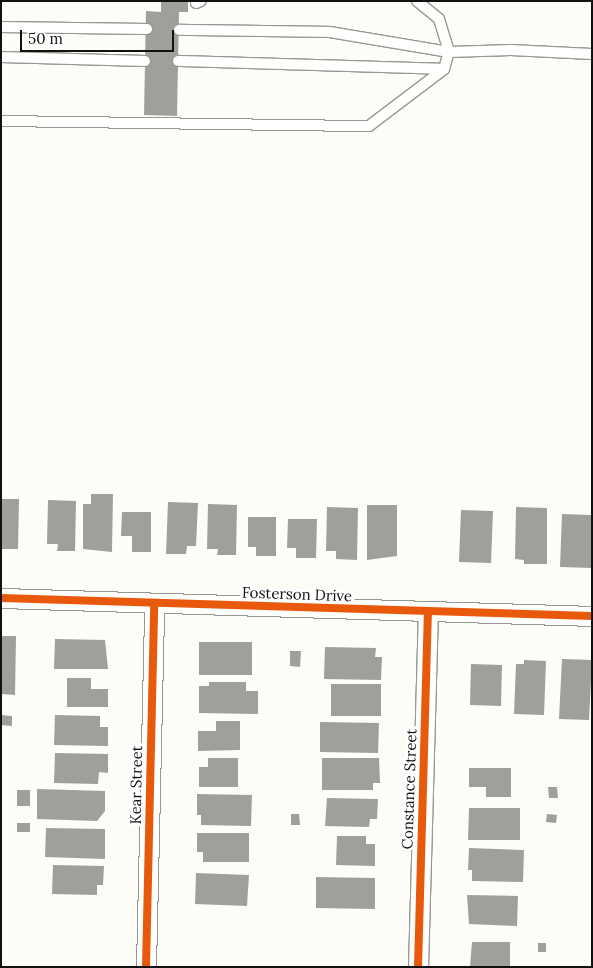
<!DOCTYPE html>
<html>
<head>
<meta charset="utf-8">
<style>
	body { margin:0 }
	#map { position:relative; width:593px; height:968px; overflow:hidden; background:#fdfcf7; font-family:Lora,serif }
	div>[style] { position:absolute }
	.building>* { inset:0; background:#a19f9c }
	.roads { filter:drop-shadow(1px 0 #979795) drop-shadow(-1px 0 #979795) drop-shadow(0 1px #979795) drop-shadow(0 -1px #979795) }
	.service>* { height:10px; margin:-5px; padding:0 5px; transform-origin:5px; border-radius:5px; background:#fffffe }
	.minor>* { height:19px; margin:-9.5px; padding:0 9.5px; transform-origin:9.5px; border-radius:9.5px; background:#fffffe }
	.cycleway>* { height:8px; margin:-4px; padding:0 4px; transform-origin:4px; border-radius:4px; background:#e8590c }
	span { translate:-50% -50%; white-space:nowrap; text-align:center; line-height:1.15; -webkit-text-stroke:5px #fff; paint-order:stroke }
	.street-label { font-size:15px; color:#111 }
	.frame { position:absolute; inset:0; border:2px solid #111; pointer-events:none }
	.scale { position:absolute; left:20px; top:30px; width:154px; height:22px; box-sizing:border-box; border:2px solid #111; border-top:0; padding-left:6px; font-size:15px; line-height:18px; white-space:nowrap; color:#111; -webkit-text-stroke:4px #fff; paint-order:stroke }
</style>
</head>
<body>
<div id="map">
	<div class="building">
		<div style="clip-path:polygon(161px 1px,188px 1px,188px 12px,179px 12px,177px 116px,144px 115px,146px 11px,161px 12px)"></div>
		<div style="clip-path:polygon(91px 494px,113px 494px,112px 552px,83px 549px,83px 504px,91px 504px)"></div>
		<div style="clip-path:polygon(1px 499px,19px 499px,18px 549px,1px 549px)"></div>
		<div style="clip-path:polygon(48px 500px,76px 501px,75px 551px,57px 551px,58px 544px,47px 544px)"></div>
		<div style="clip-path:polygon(168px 502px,198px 503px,196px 546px,187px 546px,186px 554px,166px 554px)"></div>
		<div style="clip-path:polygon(208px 504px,237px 505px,236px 555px,217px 555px,218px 549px,207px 549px)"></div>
		<div style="clip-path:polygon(367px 505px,397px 505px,397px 556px,367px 560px)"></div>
		<div style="clip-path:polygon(327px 507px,358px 508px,357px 560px,336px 559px,336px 551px,326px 551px)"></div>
		<div style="clip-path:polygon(516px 507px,547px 508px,547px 564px,524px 564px,524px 560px,515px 559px)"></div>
		<div style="clip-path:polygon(461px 510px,493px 511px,491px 563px,459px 562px)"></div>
		<div style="clip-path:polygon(122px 512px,151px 512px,151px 552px,132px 552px,132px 536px,121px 536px)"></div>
		<div style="clip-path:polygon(562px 514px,592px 515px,592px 568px,560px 567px)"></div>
		<div style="clip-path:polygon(248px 517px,276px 517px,276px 556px,256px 556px,256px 547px,248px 547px)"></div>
		<div style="clip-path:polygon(288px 519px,317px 519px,316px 558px,296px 558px,296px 548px,287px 548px)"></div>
		<div style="clip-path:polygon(1px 636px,16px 636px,15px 695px,1px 694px)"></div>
		<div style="clip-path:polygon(55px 639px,105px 640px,108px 669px,54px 669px)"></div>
		<div style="clip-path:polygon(199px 642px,252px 642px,252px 675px,199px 675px)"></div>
		<div style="clip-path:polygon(325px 647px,376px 648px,375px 657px,382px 657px,381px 680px,324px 679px)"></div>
		<div style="clip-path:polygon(290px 651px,301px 651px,300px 667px,290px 666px)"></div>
		<div style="clip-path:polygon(562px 659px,592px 660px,589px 720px,559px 719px)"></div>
		<div style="clip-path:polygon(524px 660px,546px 661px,544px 715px,514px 714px,516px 664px,524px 664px)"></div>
		<div style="clip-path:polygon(471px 664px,502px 665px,501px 706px,470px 705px)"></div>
		<div style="clip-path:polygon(67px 678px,91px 678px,91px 689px,108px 689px,108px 707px,67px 707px)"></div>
		<div style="clip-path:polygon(209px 682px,246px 682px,246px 691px,258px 691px,258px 714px,199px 713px,199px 686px,209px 686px)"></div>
		<div style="clip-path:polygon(331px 684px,381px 684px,381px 716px,331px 716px)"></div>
		<div style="clip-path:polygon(1px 715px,12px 716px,12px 726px,1px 725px)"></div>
		<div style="clip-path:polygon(55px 715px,100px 716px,100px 727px,108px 727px,108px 746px,54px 745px)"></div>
		<div style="clip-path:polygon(216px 721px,240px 721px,240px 750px,198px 751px,198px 731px,216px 731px)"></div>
		<div style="clip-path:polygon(320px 722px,379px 723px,378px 753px,320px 752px)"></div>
		<div style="clip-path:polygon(55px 753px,108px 754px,108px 773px,99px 772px,98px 784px,54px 783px)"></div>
		<div style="clip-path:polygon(208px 758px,238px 758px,238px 787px,199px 787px,199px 767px,208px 767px)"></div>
		<div style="clip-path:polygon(322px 758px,379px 758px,380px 783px,373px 783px,373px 790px,322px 790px)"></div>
		<div style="clip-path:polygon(469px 768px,511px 768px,511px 797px,486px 797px,486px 787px,469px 787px)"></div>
		<div style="clip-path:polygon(548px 787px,557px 787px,558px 798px,549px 798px)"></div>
		<div style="clip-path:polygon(37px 789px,105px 791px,105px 811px,97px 821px,37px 819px)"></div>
		<div style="clip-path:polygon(17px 790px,30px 790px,30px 806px,17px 806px)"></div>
		<div style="clip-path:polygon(197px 794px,252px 795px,251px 826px,201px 825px,201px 815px,197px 815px)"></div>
		<div style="clip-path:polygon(327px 798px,378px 799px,377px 819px,370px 819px,369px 827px,325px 826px)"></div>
		<div style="clip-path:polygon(469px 808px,520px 808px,520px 840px,468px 840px)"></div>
		<div style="clip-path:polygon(291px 814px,299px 814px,300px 825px,291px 825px)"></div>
		<div style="clip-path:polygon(547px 814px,557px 815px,556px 823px,546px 822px)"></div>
		<div style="clip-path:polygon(17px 823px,30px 823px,30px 832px,17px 832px)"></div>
		<div style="clip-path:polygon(46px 828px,105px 829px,105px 859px,45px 857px)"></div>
		<div style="clip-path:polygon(197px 833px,249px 833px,249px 862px,203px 862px,203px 852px,197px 852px)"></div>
		<div style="clip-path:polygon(337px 836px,366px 836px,366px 844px,375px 844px,375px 866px,336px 865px)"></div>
		<div style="clip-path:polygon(469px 848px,524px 850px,523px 882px,472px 881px,472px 870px,468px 870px)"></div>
		<div style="clip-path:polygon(53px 865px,104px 866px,103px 885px,97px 885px,97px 895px,52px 894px)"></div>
		<div style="clip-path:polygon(196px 873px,249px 875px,247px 906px,195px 904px)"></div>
		<div style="clip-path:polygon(316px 877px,375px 878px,375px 909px,316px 908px)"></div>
		<div style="clip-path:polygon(467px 895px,518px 896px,517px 926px,469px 924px)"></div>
		<div style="clip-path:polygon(472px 942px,510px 942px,510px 967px,470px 967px)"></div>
		<div style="clip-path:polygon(538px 943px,546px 943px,546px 952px,538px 952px)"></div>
	</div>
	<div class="roads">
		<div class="service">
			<div style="left:417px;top:1px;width:28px;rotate:39deg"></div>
			<div style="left:439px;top:19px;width:34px;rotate:73deg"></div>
			<div style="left:449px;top:52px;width:62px;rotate:-1.8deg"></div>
			<div style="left:511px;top:50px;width:81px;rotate:2.8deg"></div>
			<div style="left:196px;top:3px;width:5px;rotate:-22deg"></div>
			<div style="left:1px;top:27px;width:146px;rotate:0.8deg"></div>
			<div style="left:1px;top:57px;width:144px;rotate:1.6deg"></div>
			<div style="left:178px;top:61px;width:266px;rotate:1.7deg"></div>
			<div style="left:1px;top:121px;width:368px;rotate:0.8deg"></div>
			<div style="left:369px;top:126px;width:94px;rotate:-37.2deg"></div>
			<div style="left:444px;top:69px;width:18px;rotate:-74deg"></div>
			<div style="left:449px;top:52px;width:121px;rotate:-170.5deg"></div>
			<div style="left:330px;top:32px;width:151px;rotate:-179.2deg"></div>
		</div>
		<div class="minor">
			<div style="left:1px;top:598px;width:591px;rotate:1.74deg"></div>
			<div style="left:146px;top:967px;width:364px;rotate:-88.7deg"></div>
			<div style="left:418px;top:967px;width:356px;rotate:-88.4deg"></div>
		</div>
	</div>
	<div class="cycleway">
		<div style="left:1px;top:598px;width:591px;rotate:1.74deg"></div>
		<div style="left:146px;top:967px;width:364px;rotate:-88.7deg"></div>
		<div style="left:418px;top:967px;width:356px;rotate:-88.4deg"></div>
	</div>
	<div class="street-label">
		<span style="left:297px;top:594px;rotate:2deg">Fosterson Drive</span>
		<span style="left:136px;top:785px;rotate:-89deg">Kear Street</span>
		<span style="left:409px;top:789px;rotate:-88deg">Constance Street</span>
	</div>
	<div class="frame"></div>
	<div class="scale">50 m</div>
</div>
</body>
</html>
